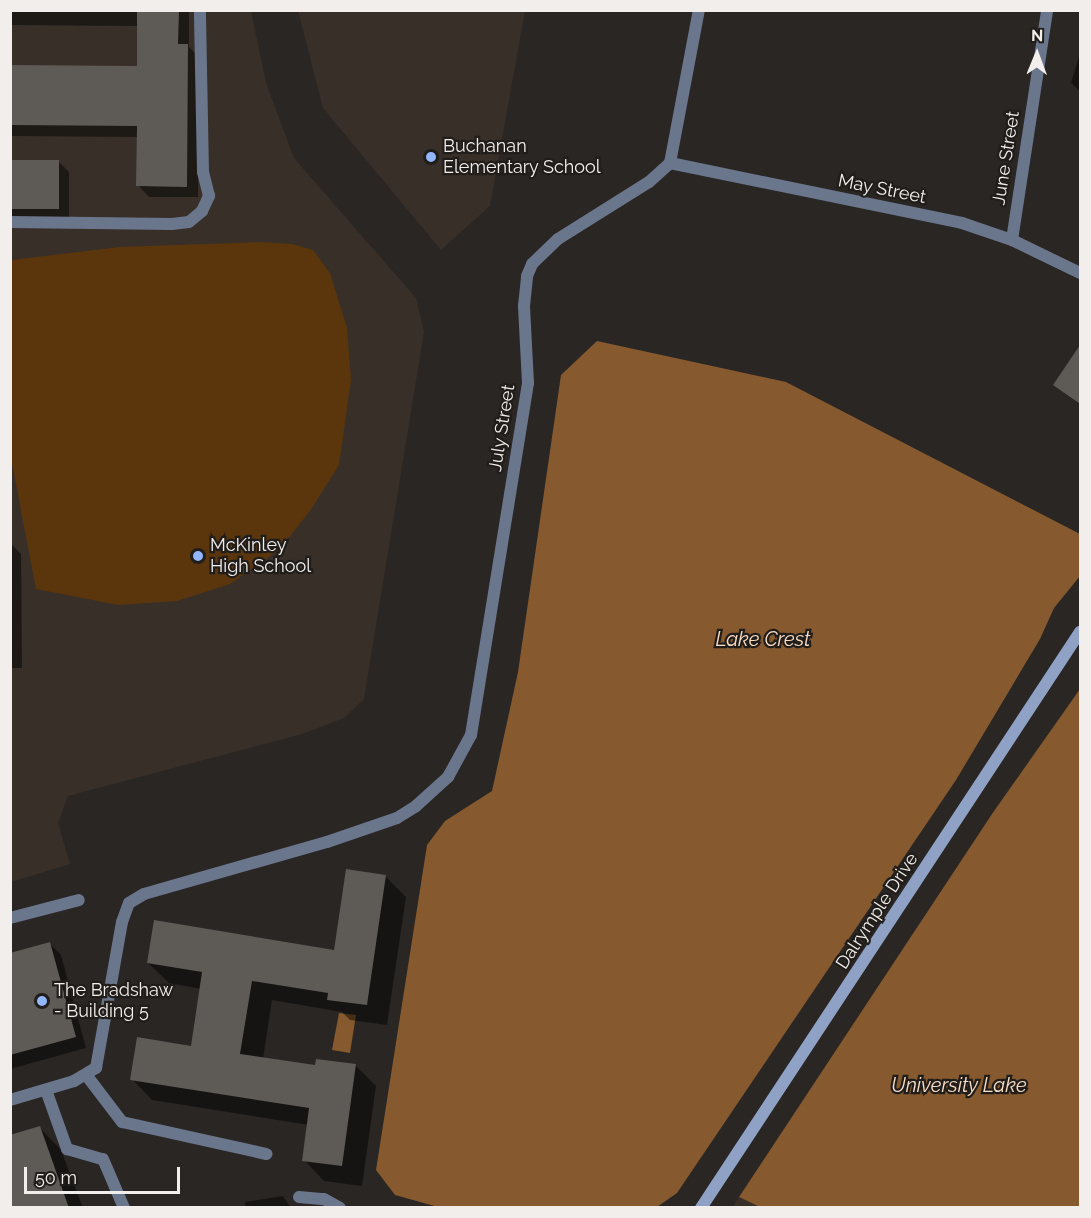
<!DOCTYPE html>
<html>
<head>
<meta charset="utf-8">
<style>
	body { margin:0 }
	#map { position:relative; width:1091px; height:1218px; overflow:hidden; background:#2a2624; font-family:Raleway,sans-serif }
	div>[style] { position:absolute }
	.built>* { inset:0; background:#372f28 }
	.green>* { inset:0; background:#5b360c }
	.water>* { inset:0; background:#86592e }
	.shadow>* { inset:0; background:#0007 }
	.building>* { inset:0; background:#5e5a56 }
	.lane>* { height:12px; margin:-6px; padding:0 6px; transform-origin:6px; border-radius:6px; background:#6a768c }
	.street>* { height:12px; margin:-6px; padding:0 6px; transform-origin:6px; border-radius:6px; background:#6a768c }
	.secondary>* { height:12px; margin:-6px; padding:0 6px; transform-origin:6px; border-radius:6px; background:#8fa2c6 }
	.dots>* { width:16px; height:16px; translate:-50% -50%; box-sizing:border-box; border:3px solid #201d1a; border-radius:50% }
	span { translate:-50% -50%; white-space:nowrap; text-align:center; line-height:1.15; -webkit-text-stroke:4.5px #201d1a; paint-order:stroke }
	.poi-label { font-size:18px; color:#f1eeec }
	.left { translate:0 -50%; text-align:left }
	.street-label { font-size:18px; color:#f1eeec }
	.water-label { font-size:20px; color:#faddc5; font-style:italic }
	.frame { position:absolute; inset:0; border:12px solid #f1eeec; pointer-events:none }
	.north { position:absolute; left:1007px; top:24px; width:60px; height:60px; -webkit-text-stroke:4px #201d1a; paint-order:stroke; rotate:1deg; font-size:16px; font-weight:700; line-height:24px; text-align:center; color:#f1eeec }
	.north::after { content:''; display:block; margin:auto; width:21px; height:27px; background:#f1eeec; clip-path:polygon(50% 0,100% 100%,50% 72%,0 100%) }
	.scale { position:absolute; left:24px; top:1167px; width:156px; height:27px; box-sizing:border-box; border:3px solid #f1eeec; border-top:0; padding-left:8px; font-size:18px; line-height:21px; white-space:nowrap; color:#f1eeec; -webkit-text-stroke:4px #201d1a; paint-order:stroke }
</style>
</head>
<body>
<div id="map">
	<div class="built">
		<div style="clip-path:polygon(11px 11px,251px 11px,266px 83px,294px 158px,416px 298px,424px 332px,364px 699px,344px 718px,302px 734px,68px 796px,58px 823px,70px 864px,11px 882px)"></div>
		<div style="clip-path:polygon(298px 11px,525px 11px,490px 206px,441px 250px,323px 108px)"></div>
		<div style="clip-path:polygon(739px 1197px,762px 1207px,732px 1207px)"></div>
	</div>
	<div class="green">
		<div style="clip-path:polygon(260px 242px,292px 244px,313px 250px,330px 273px,347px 328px,351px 380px,339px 465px,310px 511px,279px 550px,230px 584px,177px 601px,118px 605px,36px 589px,11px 458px,11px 260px,120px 247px)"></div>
	</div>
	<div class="water">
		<div style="clip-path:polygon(597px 341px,786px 382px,1080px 534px,1080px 576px,1054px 608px,1040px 639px,956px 780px,677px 1193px,657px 1207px,438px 1207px,395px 1195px,376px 1170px,427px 845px,445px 821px,492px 791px,518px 672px,561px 375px)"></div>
		<div style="clip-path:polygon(1080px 689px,1080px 1207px,762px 1208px,739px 1197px,992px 814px)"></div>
		<div style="clip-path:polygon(339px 1013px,356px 1015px,350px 1053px,332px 1050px)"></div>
	</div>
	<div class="shadow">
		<div style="clip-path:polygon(10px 10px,189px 10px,189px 47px,199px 57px,198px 197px,149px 197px,138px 185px,138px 137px,10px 136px,10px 66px,139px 67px,139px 26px,10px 25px)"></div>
		<div style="clip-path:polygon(1080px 53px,1080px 91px,1071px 83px)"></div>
		<div style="clip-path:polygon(10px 161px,58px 161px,69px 172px,69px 220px,10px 220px)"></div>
		<div style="clip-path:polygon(1074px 357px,1080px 362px,1080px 405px,1055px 385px)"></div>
		<div style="clip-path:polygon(10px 543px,21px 554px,22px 668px,10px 668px)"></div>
		<div style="clip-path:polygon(385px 876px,406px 897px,387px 1025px,350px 1020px,342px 1012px,272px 1000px,263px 1059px,317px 1067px,356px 1066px,376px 1086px,362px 1186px,324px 1181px,304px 1160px,309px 1125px,152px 1100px,132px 1079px,192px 1047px,201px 989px,169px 983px,148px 963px,336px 952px)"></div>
		<div style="clip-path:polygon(50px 944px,61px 955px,86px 1048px,10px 1069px,10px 955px)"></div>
		<div style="clip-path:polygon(40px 1128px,61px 1150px,83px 1208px,10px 1208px)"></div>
		<div style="clip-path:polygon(283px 1196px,291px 1208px,246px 1208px,245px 1202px)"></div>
	</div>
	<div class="building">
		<div style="clip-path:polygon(137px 10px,179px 10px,178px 44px,188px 44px,187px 187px,136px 186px,137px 126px,10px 125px,10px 65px,137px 66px)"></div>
		<div style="clip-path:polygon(10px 160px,59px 160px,59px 209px,10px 209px)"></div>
		<div style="clip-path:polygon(1080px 345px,1080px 404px,1053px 385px)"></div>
		<div style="clip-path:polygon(346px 869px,386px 875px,367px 1005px,327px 1000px,328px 993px,252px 981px,240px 1054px,315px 1065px,316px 1059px,356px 1064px,342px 1166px,302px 1161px,309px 1108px,130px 1080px,137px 1037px,191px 1046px,202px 972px,147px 963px,154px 920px,334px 950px)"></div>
		<div style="clip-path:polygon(50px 942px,76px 1037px,10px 1055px,10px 953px)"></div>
		<div style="clip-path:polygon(40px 1126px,69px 1208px,10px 1208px,10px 1135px)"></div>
	</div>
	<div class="lane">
		<div style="left:10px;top:222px;width:162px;rotate:0.7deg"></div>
		<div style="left:172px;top:224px;width:17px;rotate:-7deg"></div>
		<div style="left:189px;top:222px;width:17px;rotate:-40deg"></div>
		<div style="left:202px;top:211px;width:17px;rotate:-65deg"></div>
		<div style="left:209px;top:196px;width:25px;rotate:-104deg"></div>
		<div style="left:203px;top:172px;width:162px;rotate:-91.1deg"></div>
		<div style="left:10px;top:918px;width:71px;rotate:-14.6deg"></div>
		<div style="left:87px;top:1076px;width:58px;rotate:52.7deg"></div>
		<div style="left:122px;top:1122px;width:148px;rotate:12.5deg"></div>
		<div style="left:46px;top:1090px;width:63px;rotate:70.4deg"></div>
		<div style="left:67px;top:1149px;width:37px;rotate:16deg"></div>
		<div style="left:103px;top:1159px;width:53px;rotate:66.8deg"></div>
		<div style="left:10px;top:1100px;width:67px;rotate:-16.5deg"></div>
		<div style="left:74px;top:1081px;width:26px;rotate:-31deg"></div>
		<div style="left:96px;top:1068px;width:148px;rotate:-79.9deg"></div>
		<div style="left:122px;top:922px;width:20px;rotate:-70deg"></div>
		<div style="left:129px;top:903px;width:17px;rotate:-31deg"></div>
		<div style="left:144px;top:894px;width:190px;rotate:-15.9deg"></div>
		<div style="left:299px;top:1197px;width:25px;rotate:5deg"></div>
		<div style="left:324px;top:1199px;width:18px;rotate:29deg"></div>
	</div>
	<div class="street">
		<div style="left:670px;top:163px;width:298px;rotate:11.6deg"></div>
		<div style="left:962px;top:223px;width:53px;rotate:18.8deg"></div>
		<div style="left:1012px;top:240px;width:76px;rotate:25.9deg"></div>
		<div style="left:1012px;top:240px;width:233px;rotate:-81.3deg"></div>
		<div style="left:327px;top:842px;width:74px;rotate:-18.9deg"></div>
		<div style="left:397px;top:818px;width:22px;rotate:-32deg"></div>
		<div style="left:416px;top:806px;width:43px;rotate:-42.2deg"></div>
		<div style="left:448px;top:777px;width:48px;rotate:-61.3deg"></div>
		<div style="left:471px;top:735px;width:357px;rotate:-80.8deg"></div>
		<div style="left:528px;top:383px;width:77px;rotate:-93deg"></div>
		<div style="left:524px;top:306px;width:30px;rotate:-84deg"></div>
		<div style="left:527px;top:276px;width:13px;rotate:-67deg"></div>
		<div style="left:532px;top:264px;width:36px;rotate:-44deg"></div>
		<div style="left:558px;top:239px;width:107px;rotate:-32.1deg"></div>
		<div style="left:649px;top:182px;width:28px;rotate:-42deg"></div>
		<div style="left:670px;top:163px;width:156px;rotate:-79.3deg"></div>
	</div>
	<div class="secondary">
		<div style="left:701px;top:1208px;width:690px;rotate:-56.66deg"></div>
	</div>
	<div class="dots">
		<div style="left:431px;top:157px;background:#93b7fd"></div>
		<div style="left:198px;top:556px;background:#93b7fd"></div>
		<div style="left:42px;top:1001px;background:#93b7fd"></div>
	</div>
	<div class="poi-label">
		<span class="left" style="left:443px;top:157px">Buchanan<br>Elementary School</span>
		<span class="left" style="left:210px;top:556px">McKinley<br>High School</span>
		<span class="left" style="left:54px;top:1001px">The Bradshaw<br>- Building 5</span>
	</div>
	<div class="street-label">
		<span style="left:1006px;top:158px;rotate:-81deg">June Street</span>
		<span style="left:882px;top:189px;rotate:11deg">May Street</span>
		<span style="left:502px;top:428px;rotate:-81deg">July Street</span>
		<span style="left:877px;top:911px;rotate:-57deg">Dalrymple Drive</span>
	</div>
	<div class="water-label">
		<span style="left:763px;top:639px">Lake Crest</span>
		<span style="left:959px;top:1085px">University Lake</span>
	</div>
	<div class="frame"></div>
	<div class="north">N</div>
	<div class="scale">50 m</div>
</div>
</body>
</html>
